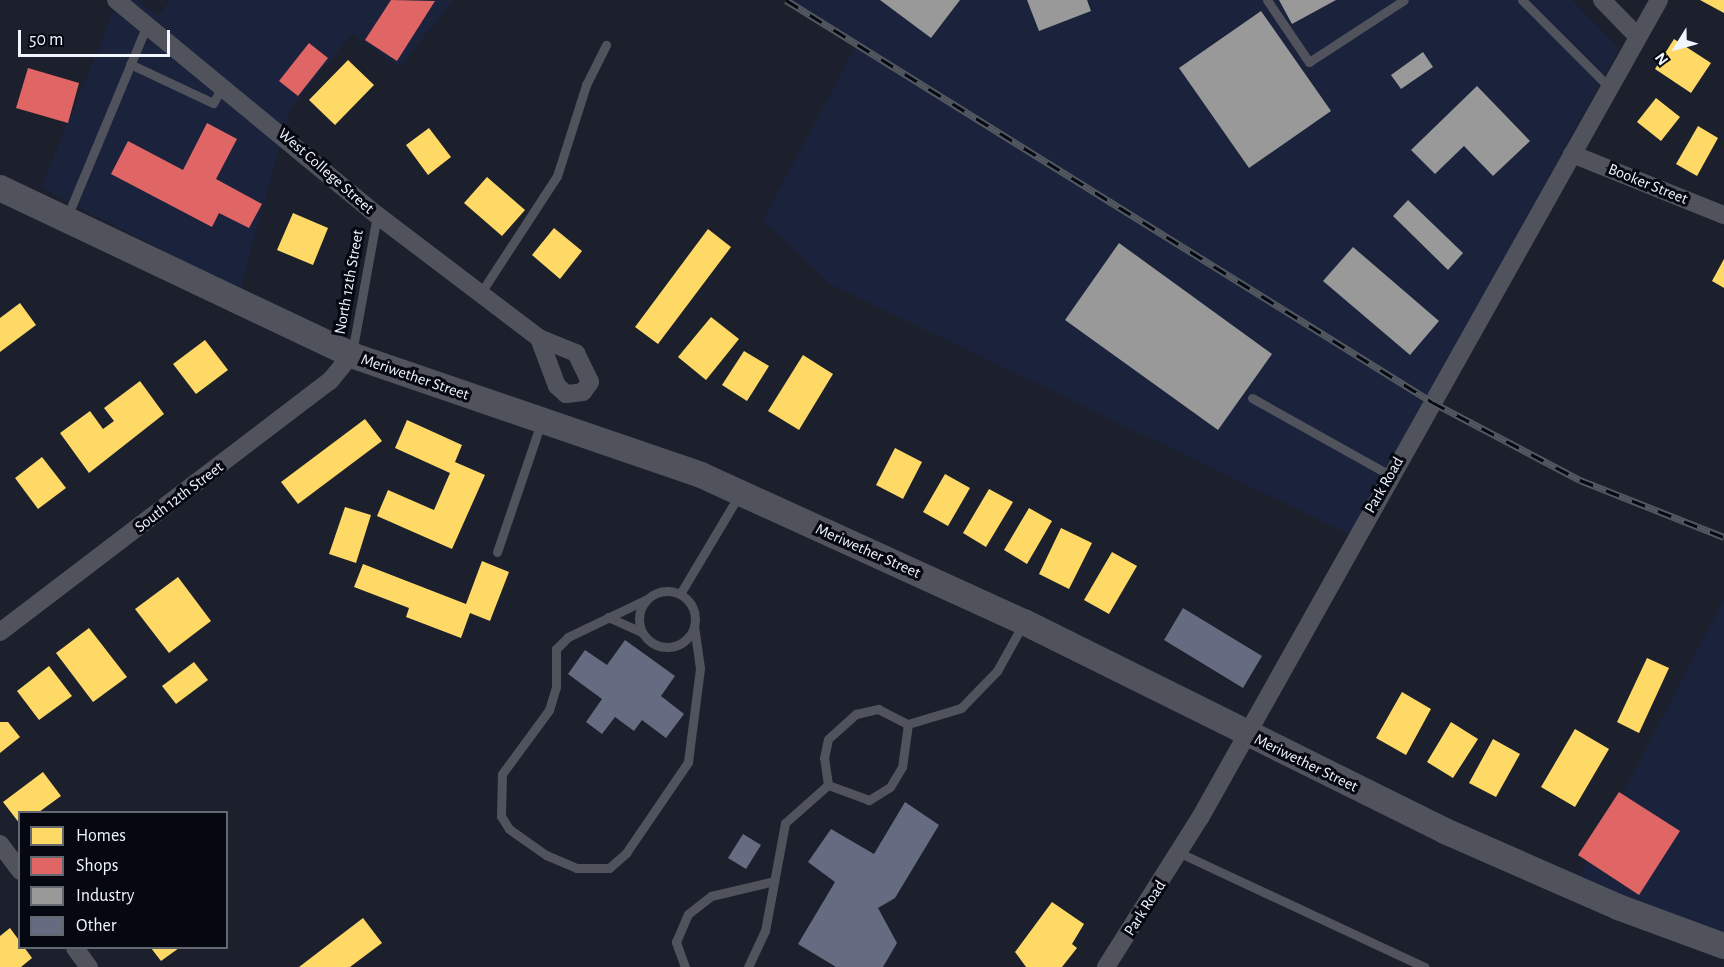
<!DOCTYPE html>
<html>
<head>
<meta charset="utf-8">
<style>
	body { margin:0 }
	#map { position:relative; width:1724px; height:967px; overflow:hidden; background:#1c202c; font-family:"Alegreya Sans",sans-serif }
	div>[style] { position:absolute }
	.built>* { inset:0; background:#1a233b }
	.homes>* { inset:0; background:#ffd966 }
	.shops>* { inset:0; background:#e06666 }
	.industry>* { inset:0; background:#999 }
	.building>* { inset:0; background:#656c81 }
	.lane>* { height:9px; margin:-4.5px; padding:0 4.5px; transform-origin:4.5px; border-radius:4.5px; background:#50535c }
	.lane>.ring { margin:-4.5px; padding:0; box-sizing:content-box; background:none; border:9px solid #50535c; border-radius:50% }
	.street>* { height:18px; margin:-9px; padding:0 9px; transform-origin:9px; border-radius:9px; background:#50535c }
	.secondary>* { height:26px; margin:-13px; padding:0 13px; transform-origin:13px; border-radius:13px; background:#50535c }
	.rail>* { height:7px; margin-top:-3.5px; transform-origin:0; background:repeating-linear-gradient(90deg,#050811 0 14px,#53575f 0 28px); box-sizing:border-box; border-block:2px solid #53575f }
	span { translate:-50% -50%; white-space:nowrap; text-align:center; line-height:1.15; -webkit-text-stroke:6px #050811; paint-order:stroke }
	.street-label { font-size:16px; color:#f1f5fd }
	.legend { position:absolute; left:18px; top:811px; width:210px; height:138px; box-sizing:border-box; background:#050811; border:2px solid #63676f; margin:0; padding:8px 10px; list-style:none; font-size:18px; color:#f1f5fd }
	.legend li { display:flex; align-items:center; gap:12px; height:30px }
	.legend b { width:30px; border:2px solid #63676f }
	.north { position:absolute; left:1646px; top:18px; width:60px; height:60px; -webkit-text-stroke:4px #050811; paint-order:stroke; rotate:233deg; font-size:16px; font-weight:700; line-height:24px; text-align:center; color:#f1f5fd }
	.north::after { content:''; display:block; margin:auto; width:21px; height:27px; background:#f1f5fd; clip-path:polygon(50% 0,100% 100%,50% 72%,0 100%) }
	.scale { position:absolute; left:18px; top:30px; width:152px; height:27px; box-sizing:border-box; border:3px solid #f1f5fd; border-top:0; padding-left:8px; font-size:18px; line-height:21px; white-space:nowrap; color:#f1f5fd; -webkit-text-stroke:4px #050811; paint-order:stroke }
</style>
</head>
<body>
<div id="map">
	<div class="built">
		<div style="clip-path:polygon(118px 0,138px 0,158px 16px,170px 0,453px 0,400px 67px,352px 34px,290px 109px,240px 290px,41px 188px)"></div>
		<div style="clip-path:polygon(789px 0,1572px 0,1619px 49px,1353px 536px,830px 284px,763px 220px,857px 44px)"></div>
		<div style="clip-path:polygon(1724px 599px,1724px 943px,1573px 889px)"></div>
	</div>
	<div class="homes">
		<div style="clip-path:polygon(1700px 0,1724px 0,1724px 13px)"></div>
		<div style="clip-path:polygon(1674px 39px,1711px 63px,1691px 93px,1655px 69px)"></div>
		<div style="clip-path:polygon(348px 60px,374px 85px,335px 125px,309px 100px)"></div>
		<div style="clip-path:polygon(1656px 98px,1680px 117px,1661px 141px,1637px 122px)"></div>
		<div style="clip-path:polygon(1698px 126px,1718px 138px,1697px 176px,1676px 164px)"></div>
		<div style="clip-path:polygon(429px 128px,451px 157px,428px 175px,406px 145px)"></div>
		<div style="clip-path:polygon(487px 177px,525px 210px,502px 236px,464px 203px)"></div>
		<div style="clip-path:polygon(293px 213px,328px 228px,313px 265px,277px 250px)"></div>
		<div style="clip-path:polygon(554px 228px,582px 251px,560px 279px,532px 255px)"></div>
		<div style="clip-path:polygon(708px 229px,731px 247px,658px 344px,635px 327px)"></div>
		<div style="clip-path:polygon(1724px 259px,1724px 288px,1712px 281px)"></div>
		<div style="clip-path:polygon(20px 303px,36px 325px,0 352px,0 318px)"></div>
		<div style="clip-path:polygon(711px 317px,739px 339px,706px 380px,678px 357px)"></div>
		<div style="clip-path:polygon(205px 340px,228px 370px,196px 394px,173px 364px)"></div>
		<div style="clip-path:polygon(744px 351px,769px 366px,747px 401px,722px 385px)"></div>
		<div style="clip-path:polygon(803px 355px,833px 374px,799px 430px,768px 411px)"></div>
		<div style="clip-path:polygon(140px 381px,164px 414px,89px 473px,60px 433px,90px 411px,103px 429px,114px 421px,104px 408px)"></div>
		<div style="clip-path:polygon(365px 419px,382px 441px,298px 504px,281px 482px)"></div>
		<div style="clip-path:polygon(407px 420px,462px 445px,455px 462px,485px 475px,452px 549px,377px 516px,388px 490px,434px 510px,450px 473px,395px 448px)"></div>
		<div style="clip-path:polygon(895px 448px,922px 462px,903px 499px,876px 485px)"></div>
		<div style="clip-path:polygon(42px 457px,66px 488px,38px 509px,15px 478px)"></div>
		<div style="clip-path:polygon(945px 474px,970px 488px,948px 526px,923px 512px)"></div>
		<div style="clip-path:polygon(989px 489px,1013px 502px,986px 547px,963px 533px)"></div>
		<div style="clip-path:polygon(345px 507px,371px 515px,356px 563px,329px 554px)"></div>
		<div style="clip-path:polygon(1029px 508px,1052px 521px,1027px 564px,1004px 550px)"></div>
		<div style="clip-path:polygon(1061px 528px,1092px 543px,1069px 589px,1039px 574px)"></div>
		<div style="clip-path:polygon(1112px 552px,1137px 566px,1109px 614px,1084px 600px)"></div>
		<div style="clip-path:polygon(482px 561px,509px 572px,490px 621px,470px 613px,461px 638px,406px 617px,409px 608px,354px 587px,363px 564px,466px 604px)"></div>
		<div style="clip-path:polygon(178px 577px,211px 621px,169px 653px,135px 609px)"></div>
		<div style="clip-path:polygon(89px 628px,127px 677px,93px 702px,56px 653px)"></div>
		<div style="clip-path:polygon(1647px 658px,1669px 668px,1639px 733px,1617px 722px)"></div>
		<div style="clip-path:polygon(194px 662px,208px 680px,176px 704px,162px 686px)"></div>
		<div style="clip-path:polygon(49px 666px,72px 696px,39px 720px,17px 691px)"></div>
		<div style="clip-path:polygon(1402px 692px,1431px 709px,1406px 755px,1376px 738px)"></div>
		<div style="clip-path:polygon(0 722px,8px 722px,20px 737px,0 753px)"></div>
		<div style="clip-path:polygon(1451px 722px,1478px 739px,1453px 778px,1427px 762px)"></div>
		<div style="clip-path:polygon(1575px 729px,1609px 749px,1575px 807px,1541px 787px)"></div>
		<div style="clip-path:polygon(1493px 739px,1520px 754px,1496px 797px,1469px 783px)"></div>
		<div style="clip-path:polygon(43px 772px,61px 796px,39px 812px,20px 812px,20px 824px,3px 802px)"></div>
		<div style="clip-path:polygon(1052px 902px,1084px 924px,1072px 944px,1077px 948px,1062px 967px,1026px 967px,1015px 952px)"></div>
		<div style="clip-path:polygon(363px 918px,382px 943px,350px 967px,299px 967px)"></div>
		<div style="clip-path:polygon(10px 928px,32px 958px,21px 967px,0 967px,0 936px)"></div>
		<div style="clip-path:polygon(151px 948px,179px 948px,161px 961px)"></div>
	</div>
	<div class="shops">
		<div style="clip-path:polygon(391px 0,435px 1px,397px 61px,365px 40px)"></div>
		<div style="clip-path:polygon(309px 43px,328px 58px,298px 96px,279px 81px)"></div>
		<div style="clip-path:polygon(28px 68px,79px 83px,68px 123px,16px 108px)"></div>
		<div style="clip-path:polygon(207px 123px,237px 139px,216px 179px,262px 204px,249px 228px,219px 213px,212px 227px,111px 174px,128px 141px,183px 170px)"></div>
		<div style="clip-path:polygon(1619px 792px,1680px 831px,1639px 895px,1578px 855px)"></div>
	</div>
	<div class="industry">
		<div style="clip-path:polygon(880px 0,960px 0,931px 38px)"></div>
		<div style="clip-path:polygon(1027px 0,1087px 0,1091px 11px,1039px 31px)"></div>
		<div style="clip-path:polygon(1279px 0,1336px 0,1292px 24px)"></div>
		<div style="clip-path:polygon(1261px 11px,1331px 111px,1249px 168px,1179px 68px)"></div>
		<div style="clip-path:polygon(1423px 52px,1433px 67px,1401px 89px,1391px 75px)"></div>
		<div style="clip-path:polygon(1477px 86px,1530px 141px,1493px 176px,1464px 146px,1435px 174px,1411px 150px)"></div>
		<div style="clip-path:polygon(1408px 200px,1463px 253px,1448px 270px,1393px 216px)"></div>
		<div style="clip-path:polygon(1119px 243px,1272px 354px,1218px 430px,1065px 320px)"></div>
		<div style="clip-path:polygon(1353px 247px,1439px 321px,1410px 355px,1323px 281px)"></div>
	</div>
	<div class="building">
		<div style="clip-path:polygon(1183px 608px,1262px 656px,1243px 688px,1164px 640px)"></div>
		<div style="clip-path:polygon(625px 640px,675px 676px,661px 696px,684px 714px,666px 738px,642px 720px,634px 731px,615px 717px,602px 734px,586px 722px,602px 699px,568px 674px,585px 650px,607px 665px)"></div>
		<div style="clip-path:polygon(905px 802px,939px 825px,895px 898px,878px 908px,897px 943px,883px 967px,836px 967px,798px 944px,835px 882px,808px 862px,831px 829px,874px 854px)"></div>
		<div style="clip-path:polygon(743px 834px,761px 845px,746px 869px,728px 858px)"></div>
	</div>
	<div class="lane">
		<div style="left:1267px;top:0;width:75px;rotate:55.9deg"></div>
		<div style="left:1309px;top:62px;width:113px;rotate:-33.1deg"></div>
		<div style="left:1522px;top:0;width:123px;rotate:45deg"></div>
		<div style="left:130px;top:64px;width:92px;rotate:25.2deg"></div>
		<div style="left:213px;top:103px;width:20px;rotate:-60deg"></div>
		<div style="left:67px;top:217px;width:208px;rotate:-67.4deg"></div>
		<div style="left:482px;top:291px;width:137px;rotate:-56.9deg"></div>
		<div style="left:557px;top:176px;width:96px;rotate:-72.3deg"></div>
		<div style="left:586px;top:85px;width:45px;rotate:-63.4deg"></div>
		<div style="left:352px;top:353px;width:140px;rotate:-79.7deg"></div>
		<div style="left:1252px;top:398px;width:158px;rotate:29.2deg"></div>
		<div style="left:497px;top:552px;width:136px;rotate:-71.2deg"></div>
		<div class="ring" style="left:639px;top:591px;width:47px;height:47px"></div>
		<div style="left:680px;top:594px;width:115px;rotate:-59.2deg"></div>
		<div style="left:647px;top:599px;width:88px;rotate:154.3deg"></div>
		<div style="left:568px;top:637px;width:17px;rotate:135deg"></div>
		<div style="left:556px;top:649px;width:38px;rotate:90deg"></div>
		<div style="left:556px;top:687px;width:24px;rotate:107deg"></div>
		<div style="left:549px;top:710px;width:79px;rotate:126.3deg"></div>
		<div style="left:502px;top:774px;width:42px;rotate:91.4deg"></div>
		<div style="left:501px;top:816px;width:15px;rotate:58deg"></div>
		<div style="left:509px;top:829px;width:45px;rotate:35.1deg"></div>
		<div style="left:546px;top:855px;width:33px;rotate:23deg"></div>
		<div style="left:576px;top:868px;width:33px"></div>
		<div style="left:609px;top:868px;width:23px;rotate:-41deg"></div>
		<div style="left:626px;top:853px;width:110px;rotate:-55.7deg"></div>
		<div style="left:688px;top:762px;width:95px;rotate:-82.7deg"></div>
		<div style="left:700px;top:668px;width:42px;rotate:-98.1deg"></div>
		<div style="left:608px;top:617px;width:37px;rotate:24deg"></div>
		<div style="left:908px;top:724px;width:43px;rotate:97.9deg"></div>
		<div style="left:902px;top:767px;width:23px;rotate:121deg"></div>
		<div style="left:890px;top:787px;width:25px;rotate:148deg"></div>
		<div style="left:869px;top:800px;width:44px;rotate:-159.9deg"></div>
		<div style="left:828px;top:785px;width:27px;rotate:-98deg"></div>
		<div style="left:824px;top:758px;width:19px;rotate:-78deg"></div>
		<div style="left:828px;top:739px;width:38px;rotate:-42deg"></div>
		<div style="left:856px;top:714px;width:23px;rotate:-13deg"></div>
		<div style="left:878px;top:709px;width:34px;rotate:27deg"></div>
		<div style="left:908px;top:724px;width:55px;rotate:-16.8deg"></div>
		<div style="left:961px;top:708px;width:52px;rotate:-45.8deg"></div>
		<div style="left:997px;top:671px;width:54px;rotate:-61deg"></div>
		<div style="left:1180px;top:853px;width:270px;rotate:25deg"></div>
		<div style="left:685px;top:967px;width:27px;rotate:-110deg"></div>
		<div style="left:676px;top:942px;width:30px;rotate:-67deg"></div>
		<div style="left:688px;top:914px;width:29px;rotate:-38deg"></div>
		<div style="left:711px;top:896px;width:61px;rotate:-13.3deg"></div>
		<div style="left:748px;top:967px;width:40px;rotate:-65deg"></div>
		<div style="left:765px;top:931px;width:110px;rotate:-79.5deg"></div>
		<div style="left:785px;top:823px;width:57px;rotate:-41.5deg"></div>
	</div>
	<div class="street">
		<div style="left:116px;top:0;width:338px;rotate:39.5deg"></div>
		<div style="left:377px;top:215px;width:203px;rotate:37.2deg"></div>
		<div style="left:539px;top:338px;width:40px;rotate:22deg"></div>
		<div style="left:576px;top:353px;width:32px;rotate:64deg"></div>
		<div style="left:590px;top:382px;width:12px;rotate:125deg"></div>
		<div style="left:583px;top:392px;width:17px;rotate:173deg"></div>
		<div style="left:566px;top:394px;width:12px;rotate:-138deg"></div>
		<div style="left:557px;top:386px;width:51px;rotate:-110.6deg"></div>
		<div style="left:1602px;top:0;width:50px;rotate:45.8deg"></div>
		<div style="left:1572px;top:154px;width:164px;rotate:21.9deg"></div>
		<div style="left:0;top:632px;width:415px;rotate:-37.3deg"></div>
		<div style="left:330px;top:381px;width:33px;rotate:-51deg"></div>
		<div style="left:0;top:844px;width:34px;rotate:53deg"></div>
		<div style="left:75px;top:948px;width:24px;rotate:54deg"></div>
		<div style="left:1106px;top:967px;width:176px;rotate:-57.8deg"></div>
		<div style="left:1200px;top:818px;width:938px;rotate:-60.7deg"></div>
	</div>
	<div class="secondary">
		<div style="left:0;top:188px;width:389px;rotate:25.4deg"></div>
		<div style="left:351px;top:355px;width:370px;rotate:18.9deg"></div>
		<div style="left:701px;top:475px;width:355px;rotate:24.5deg"></div>
		<div style="left:1024px;top:622px;width:470px;rotate:26.4deg"></div>
		<div style="left:1445px;top:831px;width:189px;rotate:23.7deg"></div>
		<div style="left:1618px;top:907px;width:113px;rotate:20.2deg"></div>
	</div>
	<div class="rail">
		<div style="left:786px;top:0;width:761px;rotate:31.89deg"></div>
		<div style="left:1432px;top:402px;width:167px;rotate:27.8deg"></div>
		<div style="left:1580px;top:480px;width:155px;rotate:21.6deg"></div>
	</div>
	<div class="street-label">
		<span style="left:326px;top:171px;rotate:41deg">West College Street</span>
		<span style="left:1648px;top:184px;rotate:22deg">Booker Street</span>
		<span style="left:349px;top:282px;rotate:-80deg">North 12th Street</span>
		<span style="left:415px;top:377px;rotate:19deg">Meriwether Street</span>
		<span style="left:1384px;top:485px;rotate:-60deg">Park Road</span>
		<span style="left:179px;top:497px;rotate:-37deg">South 12th Street</span>
		<span style="left:868px;top:551px;rotate:24deg">Meriwether Street</span>
		<span style="left:1306px;top:763px;rotate:26deg">Meriwether Street</span>
		<span style="left:1145px;top:908px;rotate:-57deg">Park Road</span>
	</div>
	<ul class="legend">
	<li><b style="height:16px;background:#ffd966"></b>Homes</li>
	<li><b style="height:16px;background:#e06666"></b>Shops</li>
	<li><b style="height:16px;background:#999"></b>Industry</li>
	<li><b style="height:16px;background:#656c81"></b>Other</li>
	</ul>
	<div class="north">N</div>
	<div class="scale">50 m</div>
</div>
</body>
</html>
